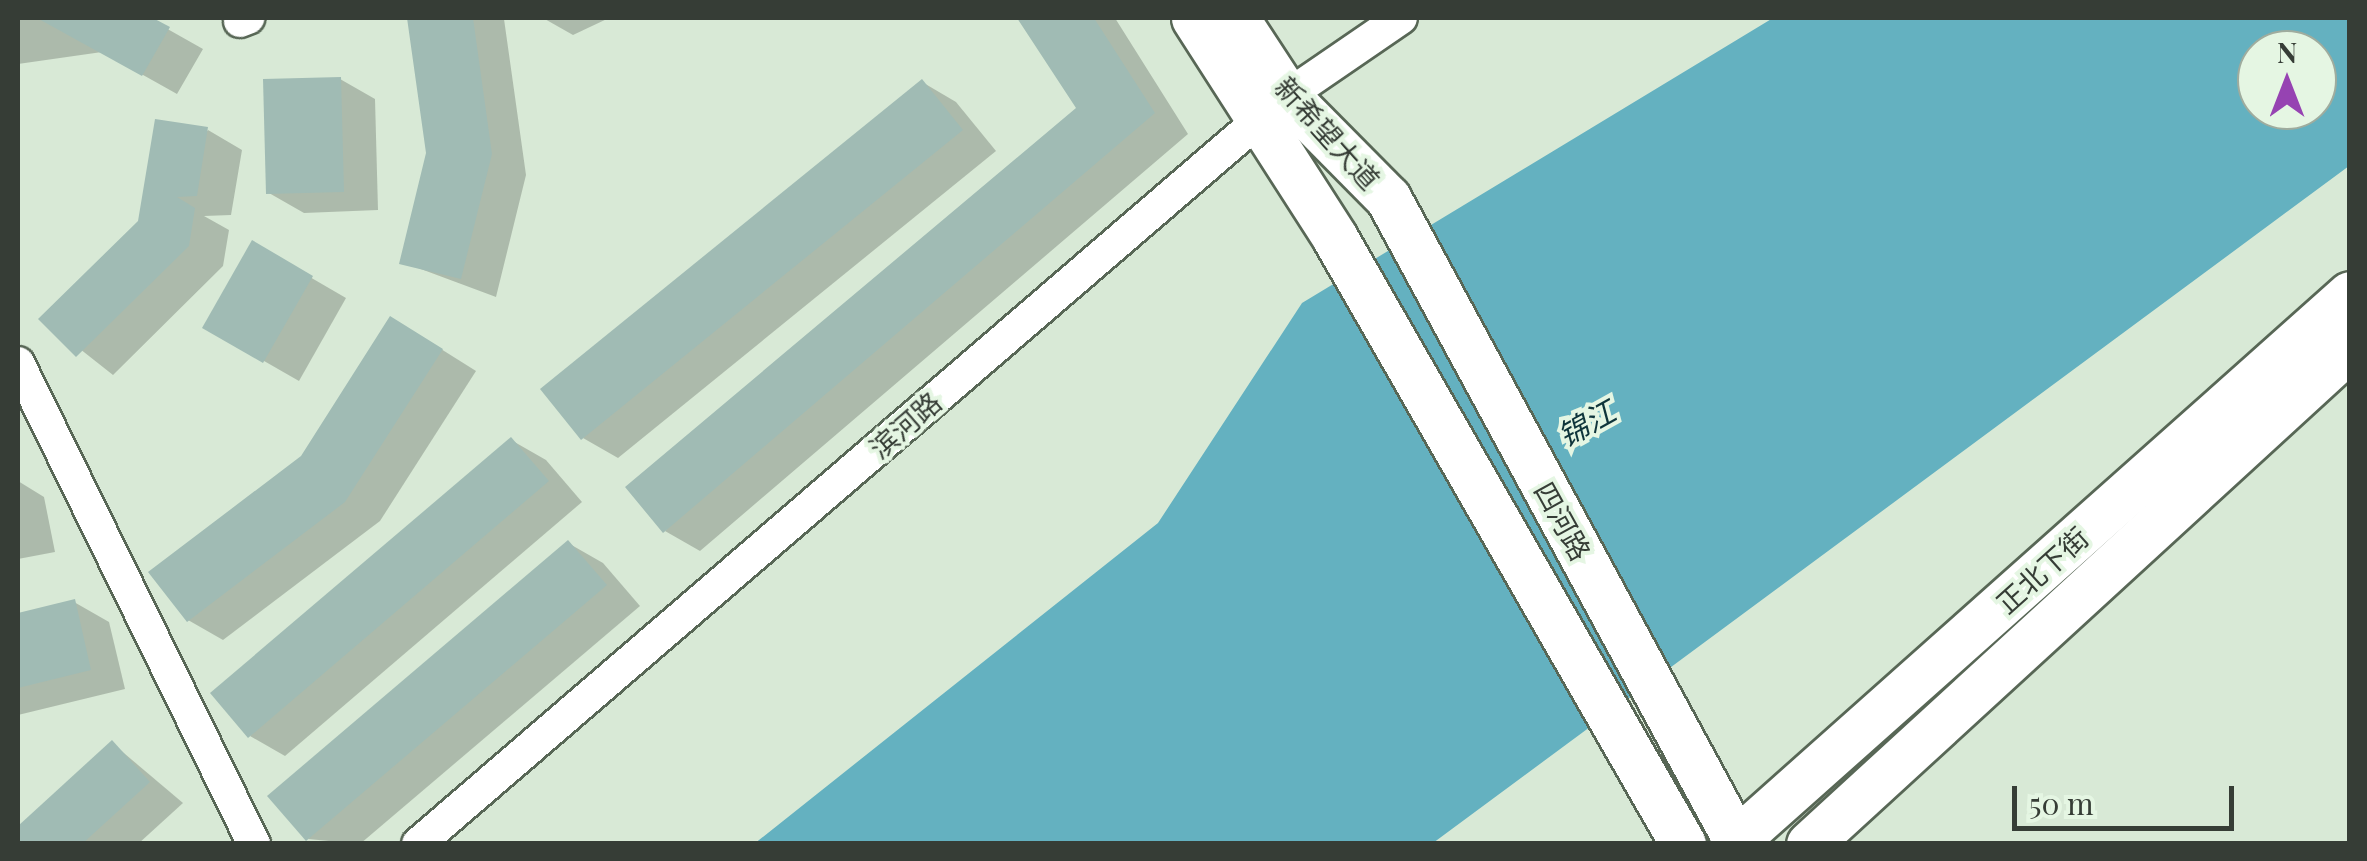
<!DOCTYPE html>
<html>
<head>
<meta charset="utf-8">
<style>
	body { margin:0 }
	#map { position:relative; width:2367px; height:861px; overflow:hidden; background:#d8e9d6; font-family:"Playfair Display","Noto Sans SC",serif }
	div>[style] { position:absolute }
	.water>* { inset:0; background:#64b1c0 }
	.shadow>* { inset:0; background:#0003 }
	.building>* { inset:0; background:#a0bbb4 }
	.roads { filter:drop-shadow(2px 0 #586756) drop-shadow(-2px 0 #586756) drop-shadow(0 2px #586756) drop-shadow(0 -2px #586756) }
	.street>* { height:32px; margin:-16px; padding:0 16px; transform-origin:16px; border-radius:16px; background:#fff }
	.secondary>* { height:45px; margin:-22.5px; padding:0 22.5px; transform-origin:22.5px; border-radius:22.5px; background:#fff }
	span { translate:-50% -50%; white-space:nowrap; text-align:center; line-height:1.15; -webkit-text-stroke:8px #e5f6e3; paint-order:stroke }
	.street-label { font-size:28px; color:#363d36 }
	.water-label { font-size:30px; color:#0f353b; font-style:italic }
	.frame { position:absolute; inset:0; border:20px solid #363d36; pointer-events:none }
	.north { position:absolute; left:2237px; top:30px; width:100px; height:100px; box-sizing:border-box; background:#e5f6e3; border:2px solid #9fac9e; border-radius:50%; rotate:0deg; font-size:28px; font-weight:700; line-height:40px; text-align:center; color:#363d36 }
	.north::after { content:''; display:block; margin:auto; width:35px; height:45px; background:#9643b2; clip-path:polygon(50% 0,100% 100%,50% 72%,0 100%) }
	.scale { position:absolute; left:2012px; top:786px; width:222px; height:45px; box-sizing:border-box; border:5px solid #363d36; border-top:0; padding-left:12px; font-size:30px; line-height:35px; white-space:nowrap; color:#363d36; -webkit-text-stroke:8px #e5f6e3; paint-order:stroke }
</style>
</head>
<body>
<div id="map">
	<div class="water">
		<div style="clip-path:polygon(evenodd,1773px 18px,2349px 18px,2349px 166px,1433px 843px,754px 844px,1158px 523px,1302px 303px,1773px 18px,2257px 50px,2317px 50px,2317px 110px,2257px 110px,2257px 50px)"></div>
	</div>
	<div class="shadow">
		<div style="clip-path:polygon(18px 18px,148px 18px,203px 49px,177px 94px,102px 52px,18px 64px)"></div>
		<div style="clip-path:polygon(410px 18px,504px 19px,526px 175px,496px 297px,402px 262px,429px 153px)"></div>
		<div style="clip-path:polygon(543px 18px,609px 18px,573px 35px)"></div>
		<div style="clip-path:polygon(1020px 18px,1115px 18px,1188px 134px,700px 551px,665px 531px,1079px 109px)"></div>
		<div style="clip-path:polygon(340px 79px,375px 99px,378px 210px,304px 213px,269px 193px)"></div>
		<div style="clip-path:polygon(922px 82px,956px 102px,996px 151px,618px 458px,583px 438px)"></div>
		<div style="clip-path:polygon(208px 130px,242px 150px,231px 215px,204px 216px,229px 230px,223px 266px,113px 375px,42px 319px,140px 222px)"></div>
		<div style="clip-path:polygon(253px 244px,346px 298px,299px 381px,205px 327px)"></div>
		<div style="clip-path:polygon(425px 339px,476px 371px,380px 521px,223px 640px,188px 620px,302px 458px)"></div>
		<div style="clip-path:polygon(511px 440px,546px 460px,582px 502px,285px 756px,250px 736px)"></div>
		<div style="clip-path:polygon(18px 481px,44px 497px,55px 552px,18px 559px)"></div>
		<div style="clip-path:polygon(568px 543px,603px 563px,640px 606px,360px 844px,308px 839px)"></div>
		<div style="clip-path:polygon(74px 602px,109px 622px,125px 689px,18px 715px,18px 615px)"></div>
		<div style="clip-path:polygon(112px 743px,183px 803px,138px 844px,18px 844px,18px 830px)"></div>
	</div>
	<div class="building">
		<div style="clip-path:polygon(37px 18px,153px 18px,170px 27px,142px 76px)"></div>
		<div style="clip-path:polygon(407px 18px,473px 18px,492px 154px,461px 279px,399px 264px,426px 153px)"></div>
		<div style="clip-path:polygon(1017px 18px,1094px 18px,1155px 113px,663px 533px,625px 487px,1076px 108px)"></div>
		<div style="clip-path:polygon(341px 77px,344px 192px,266px 194px,263px 79px)"></div>
		<div style="clip-path:polygon(922px 79px,963px 130px,581px 440px,540px 389px)"></div>
		<div style="clip-path:polygon(155px 119px,208px 127px,197px 196px,177px 197px,195px 208px,189px 246px,76px 357px,38px 319px,138px 221px)"></div>
		<div style="clip-path:polygon(252px 240px,313px 276px,263px 363px,202px 328px)"></div>
		<div style="clip-path:polygon(390px 316px,443px 349px,345px 502px,187px 622px,148px 572px,301px 456px)"></div>
		<div style="clip-path:polygon(511px 437px,549px 481px,248px 738px,210px 693px)"></div>
		<div style="clip-path:polygon(568px 540px,607px 585px,306px 841px,267px 796px)"></div>
		<div style="clip-path:polygon(75px 599px,91px 670px,18px 688px,18px 613px)"></div>
		<div style="clip-path:polygon(112px 740px,150px 782px,82px 844px,18px 844px,18px 826px)"></div>
	</div>
	<div class="roads">
		<div class="street">
			<div style="left:240px;top:21px;width:9px;rotate:-21deg"></div>
			<div style="left:18px;top:363px;width:536px;rotate:63.87deg"></div>
			<div style="left:418px;top:844px;width:1147px;rotate:-40.72deg"></div>
			<div style="left:1287px;top:96px;width:138px;rotate:-34.4deg"></div>
		</div>
		<div class="secondary">
			<div style="left:1194px;top:18px;width:261px;rotate:57.3deg"></div>
			<div style="left:1335px;top:238px;width:699px;rotate:60.13deg"></div>
			<div style="left:1236px;top:18px;width:93px;rotate:56.8deg"></div>
			<div style="left:1287px;top:96px;width:144px;rotate:45.3deg"></div>
			<div style="left:1388px;top:198px;width:735px;rotate:61.55deg"></div>
			<div style="left:1732px;top:844px;width:827px;rotate:-41.67deg"></div>
			<div style="left:1809px;top:844px;width:734px;rotate:-42.52deg"></div>
		</div>
	</div>
	<div class="street-label">
		<span style="left:1328px;top:133px;rotate:48deg">新希望大道</span>
		<span style="left:905px;top:425px;rotate:-41deg">滨河路</span>
		<span style="left:1563px;top:521px;rotate:61deg">四河路</span>
		<span style="left:2042px;top:570px;rotate:-42deg">正北下街</span>
	</div>
	<div class="water-label">
		<span style="left:1586px;top:423px;rotate:-29deg">锦江</span>
	</div>
	<div class="frame"></div>
	<div class="north">N</div>
	<div class="scale">50 m</div>
</div>
</body>
</html>
